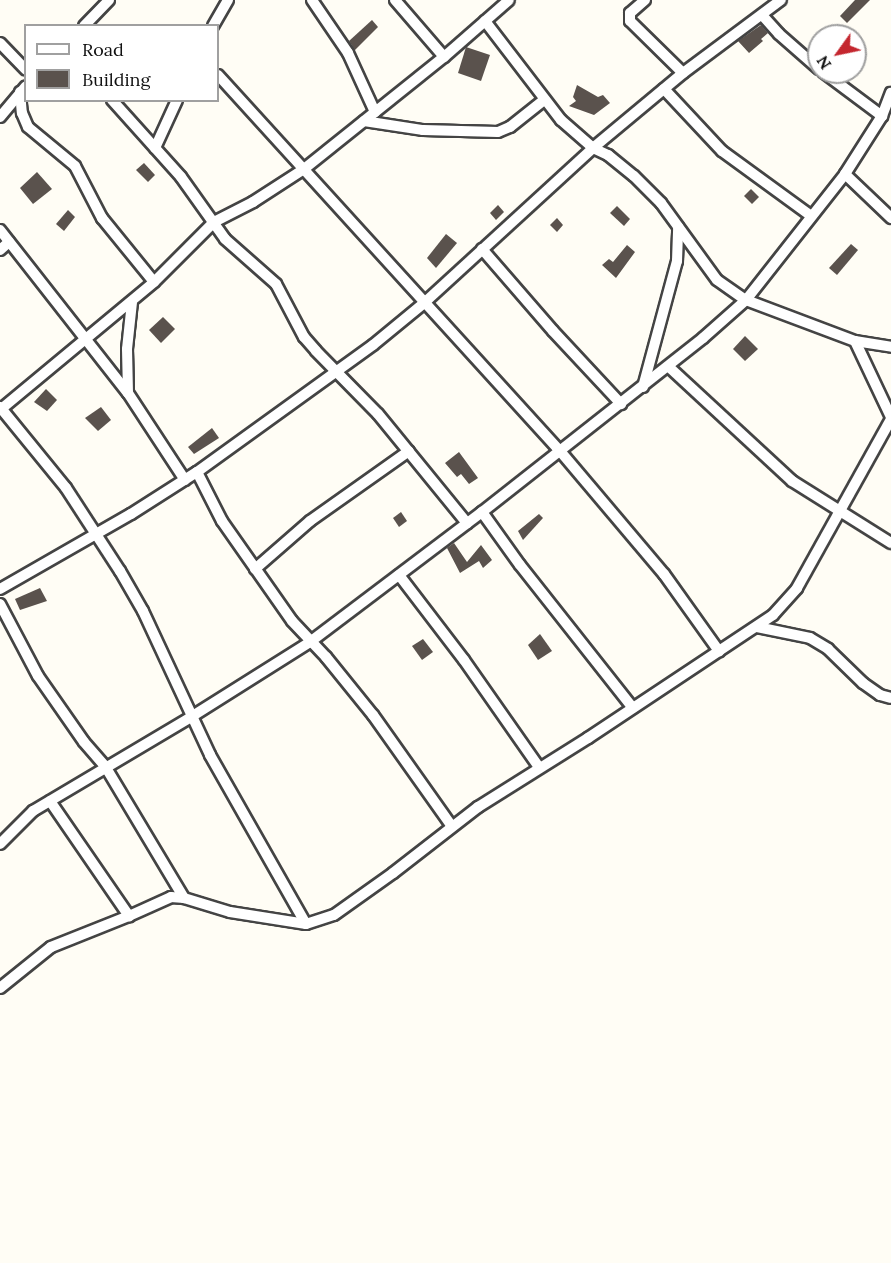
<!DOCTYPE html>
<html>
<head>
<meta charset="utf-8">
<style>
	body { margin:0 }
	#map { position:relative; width:891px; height:1263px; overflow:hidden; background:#fffdf5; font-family:Lora,serif }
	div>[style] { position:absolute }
	.building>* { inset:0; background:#5a524d }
	.roads { filter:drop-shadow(2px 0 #444) drop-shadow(-2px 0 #444) drop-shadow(0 2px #444) drop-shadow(0 -2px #444) }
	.street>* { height:10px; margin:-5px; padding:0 5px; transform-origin:5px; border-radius:5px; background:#fff }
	span { translate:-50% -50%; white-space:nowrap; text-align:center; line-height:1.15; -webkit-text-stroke:6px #fff; paint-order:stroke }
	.legend { position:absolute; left:24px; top:24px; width:195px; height:78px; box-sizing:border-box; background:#fff; border:2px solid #a0a0a0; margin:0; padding:8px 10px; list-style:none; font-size:18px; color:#111 }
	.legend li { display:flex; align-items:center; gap:12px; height:30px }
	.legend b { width:30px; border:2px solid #a0a0a0 }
	.north { position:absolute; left:807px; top:24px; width:60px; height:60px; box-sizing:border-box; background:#fff; border:2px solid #a0a0a0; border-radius:50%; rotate:237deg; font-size:16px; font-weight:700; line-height:24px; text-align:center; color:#111 }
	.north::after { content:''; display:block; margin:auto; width:21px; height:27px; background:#c4262e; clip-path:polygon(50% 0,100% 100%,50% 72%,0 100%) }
</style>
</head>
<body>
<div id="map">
	<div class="building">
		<div style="clip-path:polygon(855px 0,870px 0,847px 23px,840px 16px)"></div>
		<div style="clip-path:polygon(372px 20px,378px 27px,355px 50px,349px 41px)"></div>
		<div style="clip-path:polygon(761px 25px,768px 33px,761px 39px,763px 41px,749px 53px,738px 41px)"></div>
		<div style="clip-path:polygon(466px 47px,490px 55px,481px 81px,458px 73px)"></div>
		<div style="clip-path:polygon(577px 85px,598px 97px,603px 95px,610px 103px,594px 115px,569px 106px,576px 101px,573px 97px)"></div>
		<div style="clip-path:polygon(144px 163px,155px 175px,148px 182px,136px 170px)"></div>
		<div style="clip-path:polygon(37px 172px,52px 189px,33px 204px,20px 188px)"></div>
		<div style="clip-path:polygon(751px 189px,759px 197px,752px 204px,744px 196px)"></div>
		<div style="clip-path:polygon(498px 205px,504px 212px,496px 220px,490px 213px)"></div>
		<div style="clip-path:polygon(617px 206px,630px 219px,624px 226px,610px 213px)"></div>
		<div style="clip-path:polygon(68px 210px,75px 217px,64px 231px,56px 224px)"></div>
		<div style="clip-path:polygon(557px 218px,563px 225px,557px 232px,550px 225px)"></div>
		<div style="clip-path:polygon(446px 234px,457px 243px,436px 268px,427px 258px)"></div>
		<div style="clip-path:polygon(851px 244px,858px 250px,837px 275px,829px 268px)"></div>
		<div style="clip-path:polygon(627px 245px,635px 252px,616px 278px,602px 265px,609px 259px,613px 262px)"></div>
		<div style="clip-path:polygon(163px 317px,175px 329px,161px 343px,149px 330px)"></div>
		<div style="clip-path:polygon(745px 336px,758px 349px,745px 361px,733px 349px)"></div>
		<div style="clip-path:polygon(46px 389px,57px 400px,47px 411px,34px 402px)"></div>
		<div style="clip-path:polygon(101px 407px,111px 420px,98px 431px,85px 418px)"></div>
		<div style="clip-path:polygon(212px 428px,219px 438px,194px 454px,188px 447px)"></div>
		<div style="clip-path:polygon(459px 452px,478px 478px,469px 484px,461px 474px,457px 477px,445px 463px)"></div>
		<div style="clip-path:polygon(401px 512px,407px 521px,399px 527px,393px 518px)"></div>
		<div style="clip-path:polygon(539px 514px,543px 518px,523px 540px,518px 531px)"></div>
		<div style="clip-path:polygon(454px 543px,467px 562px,481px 545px,492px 560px,483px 568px,479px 561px,460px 573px,447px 548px)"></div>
		<div style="clip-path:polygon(40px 588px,47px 601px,20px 610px,15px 599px)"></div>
		<div style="clip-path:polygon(540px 634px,552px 651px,538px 660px,528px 645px)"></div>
		<div style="clip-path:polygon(423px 639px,433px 652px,422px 660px,412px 646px)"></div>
	</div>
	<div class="roads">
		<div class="street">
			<div style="left:312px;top:0;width:64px;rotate:55.8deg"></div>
			<div style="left:348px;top:53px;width:65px;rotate:65.4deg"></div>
			<div style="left:395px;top:0;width:75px;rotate:49.3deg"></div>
			<div style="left:645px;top:0;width:20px;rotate:139deg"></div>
			<div style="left:630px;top:13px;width:8px;rotate:90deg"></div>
			<div style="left:630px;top:21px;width:74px;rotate:44.5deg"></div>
			<div style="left:762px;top:15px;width:25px;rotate:48deg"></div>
			<div style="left:779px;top:34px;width:53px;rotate:41.2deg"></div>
			<div style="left:485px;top:21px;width:125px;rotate:52.5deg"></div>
			<div style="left:561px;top:120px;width:43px;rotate:41.2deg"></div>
			<div style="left:593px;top:148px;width:17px;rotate:25deg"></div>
			<div style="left:608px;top:155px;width:33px;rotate:39deg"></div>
			<div style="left:634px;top:176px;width:38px;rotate:45deg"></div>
			<div style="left:661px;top:203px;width:95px;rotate:54deg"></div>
			<div style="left:717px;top:280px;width:35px;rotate:35deg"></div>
			<div style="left:746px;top:300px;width:116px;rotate:20.6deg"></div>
			<div style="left:855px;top:341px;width:36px;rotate:9deg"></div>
			<div style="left:84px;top:26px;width:36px;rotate:-46deg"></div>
			<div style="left:213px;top:26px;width:30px;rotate:-60deg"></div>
			<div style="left:0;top:43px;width:37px;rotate:46deg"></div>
			<div style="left:823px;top:72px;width:74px;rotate:36.7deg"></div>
			<div style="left:218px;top:75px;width:508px;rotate:47.71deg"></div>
			<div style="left:560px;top:451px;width:161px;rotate:49.8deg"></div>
			<div style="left:664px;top:574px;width:95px;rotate:54.5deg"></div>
			<div style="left:664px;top:89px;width:85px;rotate:46.9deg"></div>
			<div style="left:722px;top:151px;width:110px;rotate:36.1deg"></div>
			<div style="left:20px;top:92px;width:21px;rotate:85deg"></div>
			<div style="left:22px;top:113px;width:15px;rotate:67deg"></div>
			<div style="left:28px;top:127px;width:61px;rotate:39.7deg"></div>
			<div style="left:75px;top:166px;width:59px;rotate:62.6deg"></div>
			<div style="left:102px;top:218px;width:82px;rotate:50.9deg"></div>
			<div style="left:112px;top:100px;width:103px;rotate:48.1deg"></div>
			<div style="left:181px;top:177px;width:76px;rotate:54.6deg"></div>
			<div style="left:225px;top:239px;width:68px;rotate:41.4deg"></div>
			<div style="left:276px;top:284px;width:60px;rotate:62.2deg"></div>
			<div style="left:304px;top:337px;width:18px;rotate:49deg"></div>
			<div style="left:316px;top:351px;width:88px;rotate:45.5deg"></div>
			<div style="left:378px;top:414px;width:141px;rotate:50.8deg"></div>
			<div style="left:0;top:117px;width:40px;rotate:-50deg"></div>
			<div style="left:364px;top:121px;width:60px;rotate:8.7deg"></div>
			<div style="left:423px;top:130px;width:75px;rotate:1.5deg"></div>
			<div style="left:498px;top:132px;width:13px;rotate:-23deg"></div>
			<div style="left:510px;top:127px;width:43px;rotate:-38.5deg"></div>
			<div style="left:155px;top:148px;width:53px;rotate:-65.4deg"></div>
			<div style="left:845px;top:174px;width:64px;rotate:43.7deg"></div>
			<div style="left:0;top:230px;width:207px;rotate:51.9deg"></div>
			<div style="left:128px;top:393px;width:104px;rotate:56.8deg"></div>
			<div style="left:482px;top:249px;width:108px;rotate:49.1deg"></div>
			<div style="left:553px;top:331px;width:100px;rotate:47deg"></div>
			<div style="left:0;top:250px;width:12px;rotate:-42deg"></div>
			<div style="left:855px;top:341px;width:84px;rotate:64.7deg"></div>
			<div style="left:669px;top:367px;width:168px;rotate:42.8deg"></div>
			<div style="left:792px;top:481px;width:117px;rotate:32.1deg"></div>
			<div style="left:643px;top:387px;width:131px;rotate:-74.9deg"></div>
			<div style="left:677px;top:261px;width:34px;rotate:-88deg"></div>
			<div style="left:128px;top:393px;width:44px;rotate:-91.3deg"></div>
			<div style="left:127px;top:349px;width:47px;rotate:-83.9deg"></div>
			<div style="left:0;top:407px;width:104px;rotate:50.8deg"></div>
			<div style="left:66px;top:488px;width:99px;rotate:57deg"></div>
			<div style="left:120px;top:571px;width:46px;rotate:60.1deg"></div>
			<div style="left:143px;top:611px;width:159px;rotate:65deg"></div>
			<div style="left:210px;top:755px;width:194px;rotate:60.4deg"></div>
			<div style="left:0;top:410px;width:200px;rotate:-39.7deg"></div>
			<div style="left:154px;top:282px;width:85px;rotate:-45deg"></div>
			<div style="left:214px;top:222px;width:44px;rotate:-27.1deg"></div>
			<div style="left:253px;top:202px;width:61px;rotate:-32.9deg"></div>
			<div style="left:304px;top:169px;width:179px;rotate:-38.7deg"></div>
			<div style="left:444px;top:57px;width:86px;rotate:-41.2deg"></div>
			<div style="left:197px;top:472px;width:55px;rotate:63deg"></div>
			<div style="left:222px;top:521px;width:122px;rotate:55deg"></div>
			<div style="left:292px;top:621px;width:50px;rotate:46.6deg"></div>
			<div style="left:326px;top:657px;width:75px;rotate:51deg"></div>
			<div style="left:373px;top:715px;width:135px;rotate:54.7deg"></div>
			<div style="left:482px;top:512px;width:65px;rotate:54.4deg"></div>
			<div style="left:520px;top:565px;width:182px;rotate:51.7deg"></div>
			<div style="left:255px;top:569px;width:73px;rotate:-41.1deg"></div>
			<div style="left:310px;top:521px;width:121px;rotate:-35.3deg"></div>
			<div style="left:399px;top:575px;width:107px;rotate:52.6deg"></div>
			<div style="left:464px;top:660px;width:131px;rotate:55deg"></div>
			<div style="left:0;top:589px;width:151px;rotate:-29.8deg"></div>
			<div style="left:131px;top:514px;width:78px;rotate:-32.5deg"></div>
			<div style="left:197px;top:472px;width:217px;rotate:-35.8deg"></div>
			<div style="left:373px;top:345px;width:66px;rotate:-39.5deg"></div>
			<div style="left:424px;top:303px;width:229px;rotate:-42.5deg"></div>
			<div style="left:593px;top:148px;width:117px;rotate:-39.8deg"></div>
			<div style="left:683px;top:73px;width:122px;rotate:-36.7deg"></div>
			<div style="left:0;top:604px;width:81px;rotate:62.2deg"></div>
			<div style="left:38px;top:676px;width:80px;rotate:55.1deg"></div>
			<div style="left:84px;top:742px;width:32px;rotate:49deg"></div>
			<div style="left:105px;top:766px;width:154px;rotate:59.1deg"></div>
			<div style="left:757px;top:627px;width:54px;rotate:11.7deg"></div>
			<div style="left:810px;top:638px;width:21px;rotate:31deg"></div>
			<div style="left:828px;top:649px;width:49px;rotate:44.2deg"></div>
			<div style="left:863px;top:683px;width:21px;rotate:35deg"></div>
			<div style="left:880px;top:695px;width:11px;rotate:15deg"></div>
			<div style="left:50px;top:801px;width:140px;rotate:55.5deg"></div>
			<div style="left:0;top:844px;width:47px;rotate:-45deg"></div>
			<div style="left:33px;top:811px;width:184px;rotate:-30.7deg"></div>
			<div style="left:191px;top:717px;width:141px;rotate:-32.2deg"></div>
			<div style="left:310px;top:642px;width:216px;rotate:-37.1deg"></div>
			<div style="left:482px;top:512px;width:281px;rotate:-38.2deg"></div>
			<div style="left:703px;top:338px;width:57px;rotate:-41.5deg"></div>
			<div style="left:746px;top:300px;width:160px;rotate:-51.8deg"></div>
			<div style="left:845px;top:174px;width:69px;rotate:-57.5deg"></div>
			<div style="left:882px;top:116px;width:25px;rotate:-69deg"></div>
			<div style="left:0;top:988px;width:65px;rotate:-38.8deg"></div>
			<div style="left:51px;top:947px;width:84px;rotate:-21.7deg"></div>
			<div style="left:129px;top:916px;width:46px;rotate:-24.3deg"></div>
			<div style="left:171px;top:897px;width:13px;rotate:4deg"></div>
			<div style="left:184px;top:898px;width:48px;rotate:16.9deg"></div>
			<div style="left:230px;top:912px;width:77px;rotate:9deg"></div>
			<div style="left:306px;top:924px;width:29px;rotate:-18deg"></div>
			<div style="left:334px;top:915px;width:72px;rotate:-35.4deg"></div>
			<div style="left:393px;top:873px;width:108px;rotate:-37.8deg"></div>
			<div style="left:478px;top:807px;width:130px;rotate:-32.1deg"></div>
			<div style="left:588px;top:738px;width:222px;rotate:-33.6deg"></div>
			<div style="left:773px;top:615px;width:36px;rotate:-48deg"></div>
			<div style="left:797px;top:588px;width:193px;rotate:-60.9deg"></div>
		</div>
	</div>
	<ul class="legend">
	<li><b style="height:8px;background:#fff"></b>Road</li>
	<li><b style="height:16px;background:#5a524d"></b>Building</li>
	</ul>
	<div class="north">N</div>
</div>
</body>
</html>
